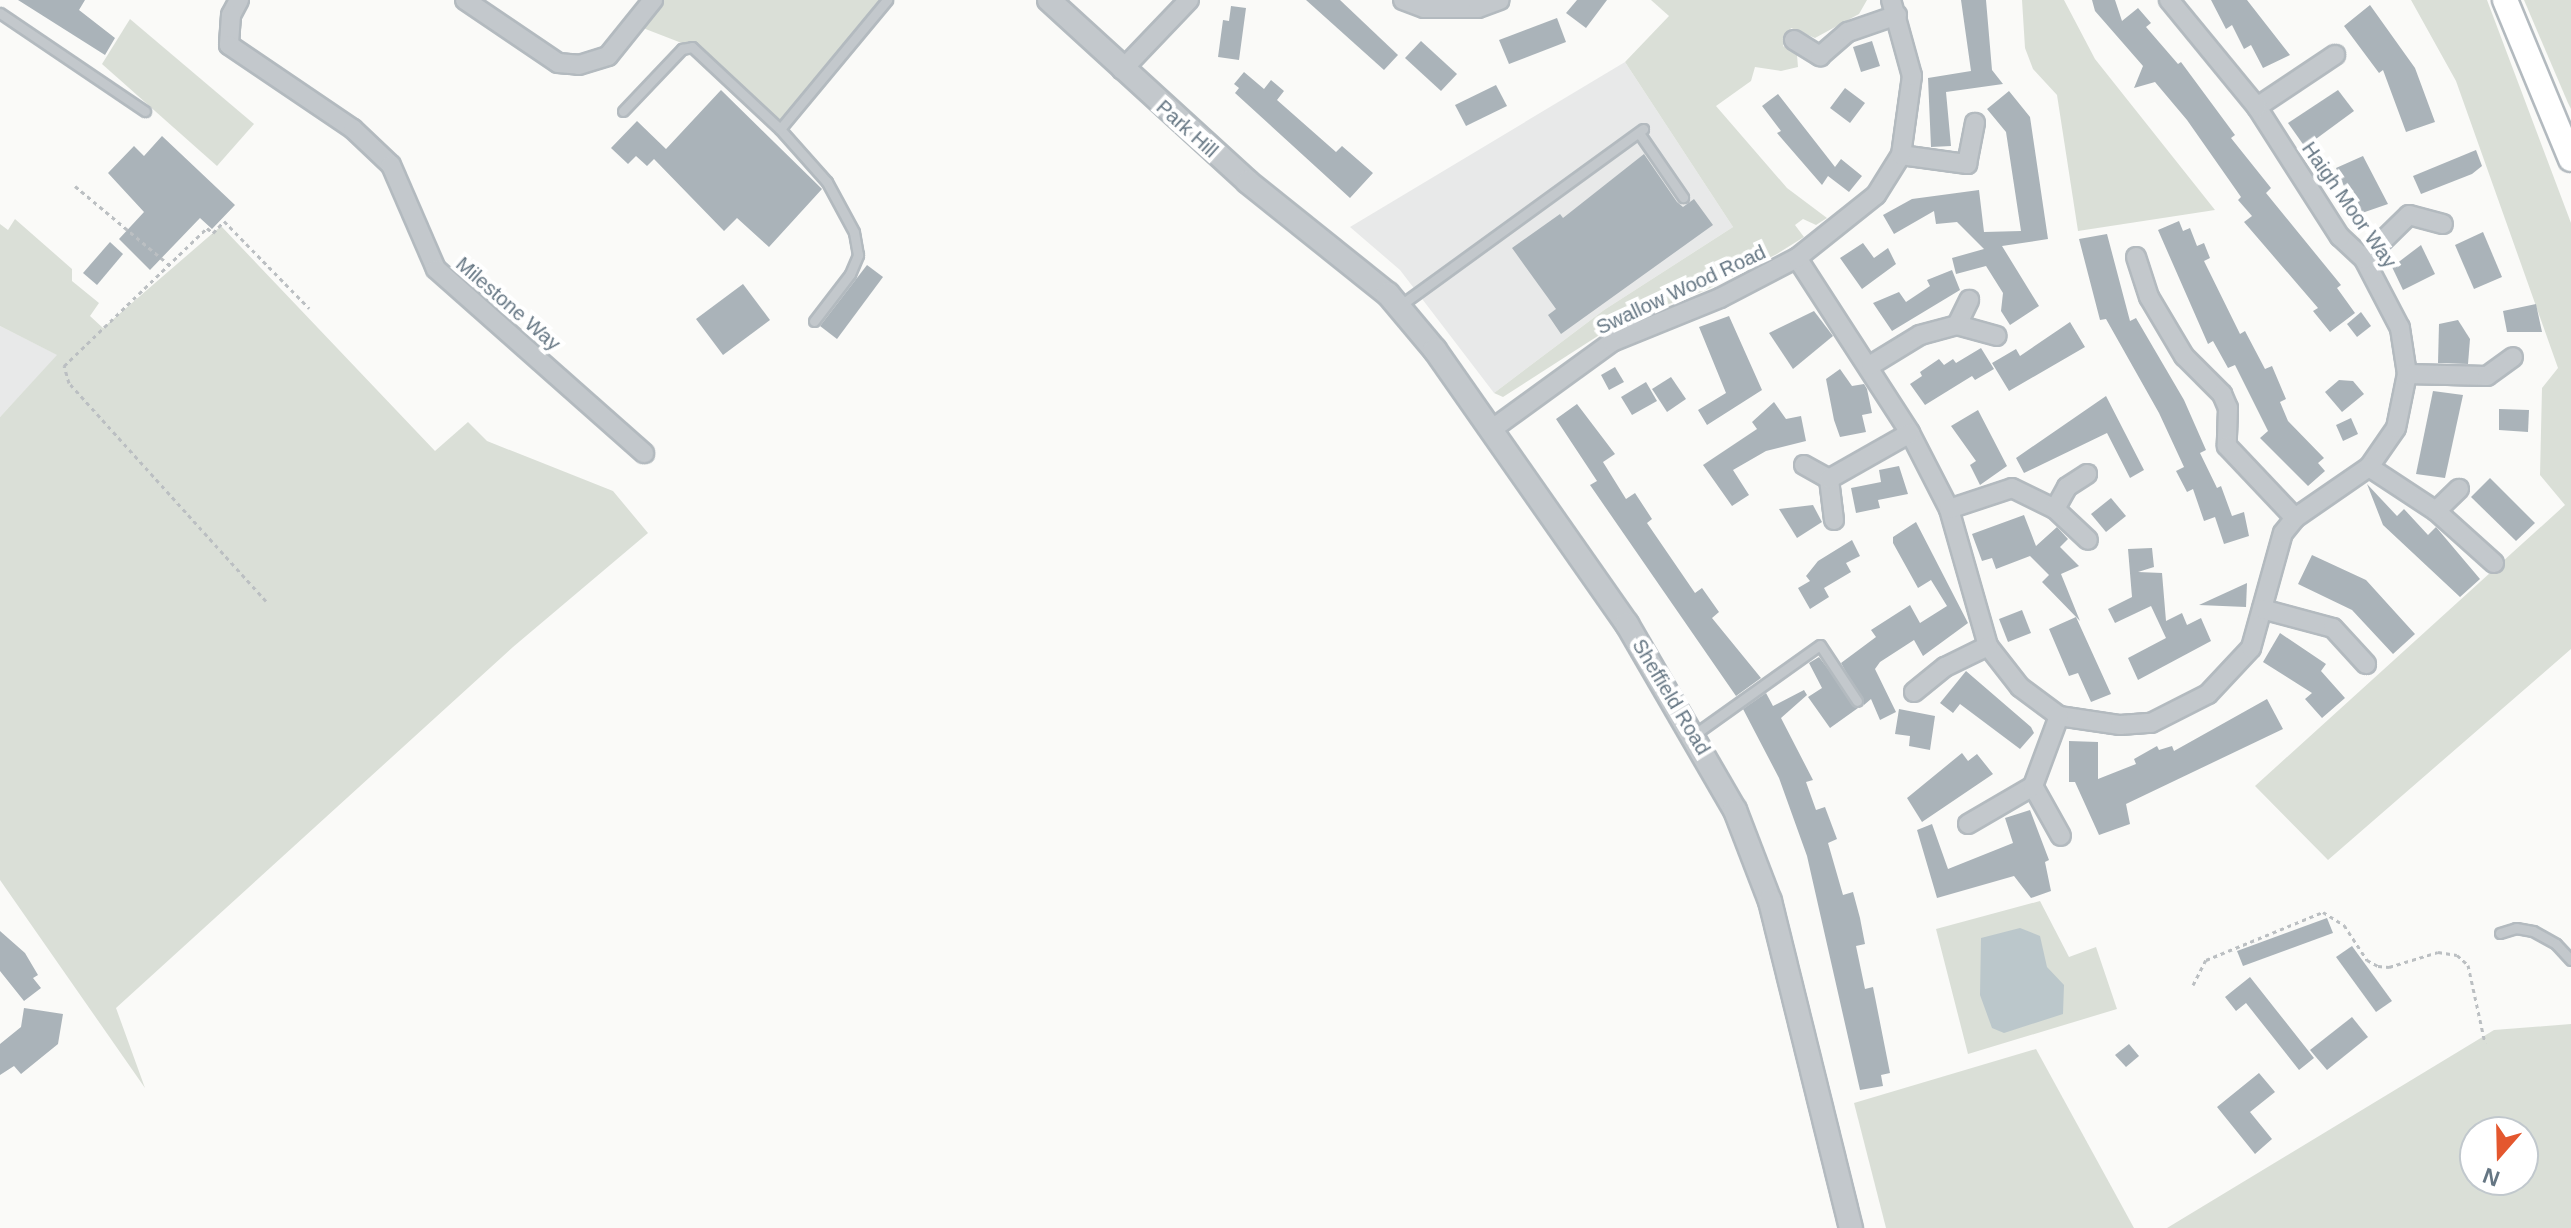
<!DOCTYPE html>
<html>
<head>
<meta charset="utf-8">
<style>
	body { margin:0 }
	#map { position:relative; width:2571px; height:1228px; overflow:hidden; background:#fafaf8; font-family:Helvetica,sans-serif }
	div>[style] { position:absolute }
	.built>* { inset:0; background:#e8e9e9 }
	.green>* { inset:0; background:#dadfd7 }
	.water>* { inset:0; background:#bbc7cb }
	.building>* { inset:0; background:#aab3b9 }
	.path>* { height:3px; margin-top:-1.5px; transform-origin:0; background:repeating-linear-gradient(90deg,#bbbfc2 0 4px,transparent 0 8px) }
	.roads { filter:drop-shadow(2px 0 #b3babf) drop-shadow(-2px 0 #b3babf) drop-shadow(0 2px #b3babf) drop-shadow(0 -2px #b3babf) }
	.service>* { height:9px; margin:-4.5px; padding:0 4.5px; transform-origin:4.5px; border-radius:4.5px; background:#c3c8cc }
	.minor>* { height:18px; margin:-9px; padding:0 9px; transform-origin:9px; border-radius:9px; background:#c3c8cc }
	.tertiary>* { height:22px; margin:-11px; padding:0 11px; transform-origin:11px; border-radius:11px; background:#c3c8cc }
	.secondary>* { height:24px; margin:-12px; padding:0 12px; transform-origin:12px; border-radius:12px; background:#fff }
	span { translate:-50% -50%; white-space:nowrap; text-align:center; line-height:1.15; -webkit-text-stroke:8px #fff; paint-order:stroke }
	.street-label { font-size:20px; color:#657683 }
	.north { position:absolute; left:2459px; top:1116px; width:80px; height:80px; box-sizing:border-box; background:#fff; border:2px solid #c1c8cd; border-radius:50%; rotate:200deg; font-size:22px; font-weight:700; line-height:32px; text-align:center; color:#657683 }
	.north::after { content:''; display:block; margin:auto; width:28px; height:36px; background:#e4572e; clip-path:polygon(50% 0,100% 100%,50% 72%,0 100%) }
</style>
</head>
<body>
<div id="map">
	<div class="built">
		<div style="clip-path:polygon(1625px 62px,1733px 227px,1604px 310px,1494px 393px,1400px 270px,1350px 227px)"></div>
		<div style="clip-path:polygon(0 326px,58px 355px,0 417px)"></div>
	</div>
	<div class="green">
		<div style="clip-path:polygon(653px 0,887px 0,780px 129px,692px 47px,630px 23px)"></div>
		<div style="clip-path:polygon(1651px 0,1867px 0,1859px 14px,1815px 38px,1791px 28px,1783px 46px,1797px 55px,1798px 67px,1781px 71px,1755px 67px,1751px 81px,1716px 106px,1787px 188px,1827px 218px,1816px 225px,1803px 219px,1795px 225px,1804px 237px,1777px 254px,1704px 291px,1618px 323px,1503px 397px,1494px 393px,1604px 310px,1733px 227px,1625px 62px,1669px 16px)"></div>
		<div style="clip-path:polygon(2022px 0,2064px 0,2095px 59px,2215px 210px,2078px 231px,2057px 95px,2033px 69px,2025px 48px)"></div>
		<div style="clip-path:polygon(2411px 0,2487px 0,2571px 223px,2571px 649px,2328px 860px,2255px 786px,2565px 505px,2540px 475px,2542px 388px,2558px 368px,2456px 81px)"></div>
		<div style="clip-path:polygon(2524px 0,2571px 0,2571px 109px,2568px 103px)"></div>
		<div style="clip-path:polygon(130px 19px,254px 124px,217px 166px,102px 64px)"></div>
		<div style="clip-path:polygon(15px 219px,72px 269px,72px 281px,99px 303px,90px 316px,103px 328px,221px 226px,435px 451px,468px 422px,487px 441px,613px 491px,648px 533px,513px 647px,116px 1008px,145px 1088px,0 880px,0 417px,57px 355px,0 326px,0 224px,8px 230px)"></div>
		<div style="clip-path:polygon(2040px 901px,2069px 957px,2096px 947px,2117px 1009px,1968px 1054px,1936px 929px)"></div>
		<div style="clip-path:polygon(evenodd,2571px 1024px,2571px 1228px,2167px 1228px,2494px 1030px,2571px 1024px,2523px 1132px,2523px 1180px,2475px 1180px,2475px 1132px,2523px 1132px)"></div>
		<div style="clip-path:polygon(2036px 1049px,2134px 1228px,1886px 1228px,1854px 1103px)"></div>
	</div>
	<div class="water">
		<div style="clip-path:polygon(2020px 928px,2040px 936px,2047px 967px,2064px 985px,2063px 1014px,2004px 1033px,1992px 1028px,1980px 995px,1981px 938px)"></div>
	</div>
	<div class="building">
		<div style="clip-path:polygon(18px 0,85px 0,79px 10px,115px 38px,105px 55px)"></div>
		<div style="clip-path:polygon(1306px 0,1340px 0,1398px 55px,1384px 70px)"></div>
		<div style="clip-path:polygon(1577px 0,1607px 0,1586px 28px,1566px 13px)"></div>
		<div style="clip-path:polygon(1961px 0,1986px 0,1992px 70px,2003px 84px,1946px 92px,1951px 146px,1931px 147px,1928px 78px,1971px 71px)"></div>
		<div style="clip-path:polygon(2092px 0,2115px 0,2122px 21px,2138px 8px,2151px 23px,2146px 27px,2178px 64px,2181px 62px,2235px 135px,2231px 138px,2271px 188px,2266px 193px,2341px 285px,2337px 288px,2355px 313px,2330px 332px,2313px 311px,2318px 308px,2244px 222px,2252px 216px,2238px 200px,2241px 197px,2187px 120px,2155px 82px,2134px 88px,2143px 66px,2095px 11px)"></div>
		<div style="clip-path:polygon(2211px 0,2247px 0,2290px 55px,2263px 68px,2251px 45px,2244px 49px,2232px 25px,2226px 29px)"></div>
		<div style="clip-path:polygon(2370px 5px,2415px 68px,2435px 122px,2406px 132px,2383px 70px,2379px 73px,2344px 26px)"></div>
		<div style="clip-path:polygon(1231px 6px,1246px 8px,1239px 60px,1218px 57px,1223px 20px,1229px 21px)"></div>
		<div style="clip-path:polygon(1557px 18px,1566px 42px,1509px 64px,1499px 40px)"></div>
		<div style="clip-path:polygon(1421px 41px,1457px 74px,1441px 91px,1405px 58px)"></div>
		<div style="clip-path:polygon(1872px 41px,1880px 66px,1861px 72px,1853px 47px)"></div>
		<div style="clip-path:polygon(1244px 72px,1264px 89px,1271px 80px,1284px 91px,1277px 100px,1336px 152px,1342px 146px,1373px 173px,1350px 198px,1235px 93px,1239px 88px,1234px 84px)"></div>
		<div style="clip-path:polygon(1496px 85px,1507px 106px,1466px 126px,1455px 105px)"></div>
		<div style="clip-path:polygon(1845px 88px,1865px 103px,1850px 123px,1830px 108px)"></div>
		<div style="clip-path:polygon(721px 90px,822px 189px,769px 247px,737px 218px,724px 231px,654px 159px,647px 166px,636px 156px,628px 164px,611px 148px,637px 121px,666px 149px)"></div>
		<div style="clip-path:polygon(2338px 90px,2354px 111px,2305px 147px,2288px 123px)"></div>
		<div style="clip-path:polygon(2009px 91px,2030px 117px,2048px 239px,2002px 246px,2039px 306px,2010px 325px,2001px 311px,2003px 293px,1986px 266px,1956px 274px,1952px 258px,1984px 249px,1957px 222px,1936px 224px,1934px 211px,1894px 234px,1883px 215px,1912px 199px,1979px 190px,1984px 232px,2021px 231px,2006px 132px,1987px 109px)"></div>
		<div style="clip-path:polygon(1778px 94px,1835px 167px,1832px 171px,1841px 159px,1862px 176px,1849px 192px,1828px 176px,1822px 185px,1777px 133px,1781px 131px,1762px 106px)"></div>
		<div style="clip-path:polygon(162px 136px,235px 205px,212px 229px,200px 218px,150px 270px,119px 239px,144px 212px,108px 173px,134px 146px,144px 156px)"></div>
		<div style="clip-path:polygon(2476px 150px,2482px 166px,2472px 174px,2421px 194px,2413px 176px)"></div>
		<div style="clip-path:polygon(1644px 154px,1677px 202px,1683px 207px,1694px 199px,1713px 225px,1561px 334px,1548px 315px,1556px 309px,1512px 248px,1560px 214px,1563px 218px)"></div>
		<div style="clip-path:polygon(2363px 156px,2388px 204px,2362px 213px,2353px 190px,2347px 193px,2336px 168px)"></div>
		<div style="clip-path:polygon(2179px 221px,2183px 231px,2190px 228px,2197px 246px,2204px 243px,2210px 258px,2204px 261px,2240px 334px,2245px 331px,2265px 369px,2272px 366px,2286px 399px,2280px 402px,2288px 421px,2324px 458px,2318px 463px,2325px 471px,2308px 486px,2260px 438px,2268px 431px,2235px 365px,2228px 368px,2213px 341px,2208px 344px,2158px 230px)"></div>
		<div style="clip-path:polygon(2483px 232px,2502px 277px,2474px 289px,2455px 245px)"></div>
		<div style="clip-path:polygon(2107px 234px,2130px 321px,2136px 318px,2184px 400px,2206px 450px,2200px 453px,2217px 488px,2221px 486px,2232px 516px,2244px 512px,2249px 536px,2224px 544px,2215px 517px,2204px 521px,2193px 489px,2187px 492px,2176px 471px,2184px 467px,2159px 413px,2106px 319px,2100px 320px,2079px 239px)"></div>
		<div style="clip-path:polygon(110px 242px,123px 254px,97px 285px,83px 273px)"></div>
		<div style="clip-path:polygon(1863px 243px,1874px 258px,1888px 248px,1896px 264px,1862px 289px,1840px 258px)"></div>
		<div style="clip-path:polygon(2421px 245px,2435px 274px,2403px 290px,2392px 267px)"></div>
		<div style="clip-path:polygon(867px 265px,883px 277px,837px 339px,820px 326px)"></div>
		<div style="clip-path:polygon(1952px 270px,1960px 290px,1892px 331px,1873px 303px,1899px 292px,1906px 302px,1930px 286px,1927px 280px)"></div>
		<div style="clip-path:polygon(743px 284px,770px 320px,723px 355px,696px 319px)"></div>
		<div style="clip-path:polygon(2536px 304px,2542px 332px,2507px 332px,2503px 311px)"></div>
		<div style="clip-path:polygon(1814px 311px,1833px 336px,1793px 369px,1769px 333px)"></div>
		<div style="clip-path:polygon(2361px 312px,2371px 326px,2357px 337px,2347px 324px)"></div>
		<div style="clip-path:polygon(1729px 316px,1762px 390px,1707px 425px,1698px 410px,1726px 393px,1699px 327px)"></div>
		<div style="clip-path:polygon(2458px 320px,2470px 339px,2468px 364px,2438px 363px,2439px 324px)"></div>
		<div style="clip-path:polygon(2070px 322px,2085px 347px,2009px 391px,1992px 363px,2016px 349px,2020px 356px)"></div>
		<div style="clip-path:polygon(1981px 348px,1994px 369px,1975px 380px,1972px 376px,1925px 405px,1910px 384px,1922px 376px,1920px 372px,1939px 359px,1944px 365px,1953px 359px,1956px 363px)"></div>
		<div style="clip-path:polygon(1615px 367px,1624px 382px,1609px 390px,1601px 375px)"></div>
		<div style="clip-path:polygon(1840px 369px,1852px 386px,1864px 384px,1867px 389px,1872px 413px,1862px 415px,1866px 432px,1840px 437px,1834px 420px,1826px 379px)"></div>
		<div style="clip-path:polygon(1671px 377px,1686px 399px,1667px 412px,1652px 389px)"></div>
		<div style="clip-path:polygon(2339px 380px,2353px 381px,2364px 394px,2342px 412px,2325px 392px)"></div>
		<div style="clip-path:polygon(1646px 382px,1657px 401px,1632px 415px,1621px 397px)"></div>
		<div style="clip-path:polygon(2433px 391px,2463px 395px,2445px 478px,2416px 474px)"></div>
		<div style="clip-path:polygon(2106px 396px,2144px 470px,2130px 478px,2107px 433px,2024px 473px,2016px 458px)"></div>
		<div style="clip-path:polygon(1774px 402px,1786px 419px,1801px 416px,1806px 441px,1766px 451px,1733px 470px,1749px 495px,1732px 506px,1703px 465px,1757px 429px,1752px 422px)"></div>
		<div style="clip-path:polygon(1577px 404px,1615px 454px,1603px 462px,1626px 499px,1635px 493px,1652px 519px,1647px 523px,1695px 593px,1702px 588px,1719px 612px,1712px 618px,1761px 678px,1736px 696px,1590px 485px,1597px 481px,1556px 419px)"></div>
		<div style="clip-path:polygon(2499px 409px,2529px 410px,2528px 432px,2499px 430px)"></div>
		<div style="clip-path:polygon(1978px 410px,2007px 466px,1980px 485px,1970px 465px,1976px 461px,1951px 426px)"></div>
		<div style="clip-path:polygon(2351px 418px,2358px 434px,2343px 441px,2336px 425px)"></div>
		<div style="clip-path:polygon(1899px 466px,1908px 494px,1878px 500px,1880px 508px,1856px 513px,1851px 488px,1881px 482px,1879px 470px)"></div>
		<div style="clip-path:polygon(2490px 478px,2535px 523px,2516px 541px,2471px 497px)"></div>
		<div style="clip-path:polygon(2367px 484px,2397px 516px,2404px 509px,2428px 535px,2436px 527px,2480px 579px,2460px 597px,2383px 525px)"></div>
		<div style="clip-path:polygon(2111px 498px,2126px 516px,2106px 532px,2091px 514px)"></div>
		<div style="clip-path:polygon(1813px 505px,1822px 522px,1797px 538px,1779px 509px)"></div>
		<div style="clip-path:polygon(2024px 515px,2036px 546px,2057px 527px,2068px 539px,2060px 547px,2079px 566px,2061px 574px,2080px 621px,2042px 582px,2049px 575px,2030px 556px,1996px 569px,1992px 558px,1982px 561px,1972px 534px)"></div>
		<div style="clip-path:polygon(1916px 522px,1968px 623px,1923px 656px,1914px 640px,1880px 662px,1875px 669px,1896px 712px,1880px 720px,1871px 699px,1864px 705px,1841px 663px,1876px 637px,1871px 630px,1910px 605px,1920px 623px,1947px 606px,1931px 580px,1918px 588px,1893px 543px,1893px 537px)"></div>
		<div style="clip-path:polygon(1852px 540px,1860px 556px,1846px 563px,1851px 572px,1824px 588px,1829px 597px,1810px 609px,1798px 588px,1810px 581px,1806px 576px,1818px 561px)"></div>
		<div style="clip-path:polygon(2152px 548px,2154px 567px,2138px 572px,2162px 573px,2166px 621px,2182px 613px,2187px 625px,2201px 618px,2211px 641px,2138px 680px,2128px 658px,2166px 638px,2151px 606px,2115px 623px,2108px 609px,2132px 597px,2128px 549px)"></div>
		<div style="clip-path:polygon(2312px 555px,2366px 580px,2415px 634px,2393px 654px,2352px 610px,2298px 584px)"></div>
		<div style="clip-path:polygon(2247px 583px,2246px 607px,2199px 605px)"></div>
		<div style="clip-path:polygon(2022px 610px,2031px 633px,2008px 642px,1999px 619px)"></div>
		<div style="clip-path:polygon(2076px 617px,2111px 694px,2091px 702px,2078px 673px,2069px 676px,2049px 629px)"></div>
		<div style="clip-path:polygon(2280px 633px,2326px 664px,2321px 671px,2345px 698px,2322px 718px,2305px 699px,2312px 693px,2263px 662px)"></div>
		<div style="clip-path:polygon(1819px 657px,1858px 708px,1830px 728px,1808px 697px,1822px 688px,1809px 663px)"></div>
		<div style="clip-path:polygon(1966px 671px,2031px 727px,2034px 733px,2020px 749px,1960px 704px,1953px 713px,1940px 703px)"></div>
		<div style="clip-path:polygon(1804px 690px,1807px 695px,1781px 718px,1813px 780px,1806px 782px,1816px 810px,1825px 807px,1837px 839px,1828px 843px,1843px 895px,1853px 892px,1860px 918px,1865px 944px,1856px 946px,1865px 989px,1873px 987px,1890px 1073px,1881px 1075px,1883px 1086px,1860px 1090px,1807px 856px,1779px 778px,1743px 709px,1766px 693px,1773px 706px)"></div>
		<div style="clip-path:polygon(2267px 699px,2283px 729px,2126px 804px,2130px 824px,2099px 835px,2075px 782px,2069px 782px,2069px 741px,2098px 742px,2098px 779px,2136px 764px,2134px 759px,2157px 746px,2159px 750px,2172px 746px,2174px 751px)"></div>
		<div style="clip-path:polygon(1899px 709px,1935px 716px,1930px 750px,1909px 746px,1910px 736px,1895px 734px)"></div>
		<div style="clip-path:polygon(1962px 753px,1968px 761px,1977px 754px,1993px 774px,1922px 822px,1907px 798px)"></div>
		<div style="clip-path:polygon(2030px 810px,2049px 860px,2045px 862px,2051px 891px,2031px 898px,2014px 876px,1937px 898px,1917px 830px,1932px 824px,1948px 869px,2013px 843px,2005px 818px)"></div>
		<div style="clip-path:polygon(2327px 918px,2333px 933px,2243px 966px,2237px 951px)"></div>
		<div style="clip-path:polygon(0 931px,25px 953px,38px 975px,33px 978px,41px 988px,24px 1001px,0 971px)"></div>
		<div style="clip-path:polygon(2352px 946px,2392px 1001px,2376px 1012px,2336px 957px)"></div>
		<div style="clip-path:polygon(2250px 977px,2314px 1058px,2299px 1070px,2246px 1003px,2236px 1011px,2225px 997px)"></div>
		<div style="clip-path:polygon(24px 1008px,63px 1014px,58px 1044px,21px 1074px,14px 1066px,0 1075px,0 1044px,21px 1027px)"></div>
		<div style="clip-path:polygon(2352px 1017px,2368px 1037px,2327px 1070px,2310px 1050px)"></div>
		<div style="clip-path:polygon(2129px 1044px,2139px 1056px,2126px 1067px,2115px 1055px)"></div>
		<div style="clip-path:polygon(2259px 1073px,2275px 1092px,2250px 1112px,2272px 1139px,2255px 1154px,2217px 1107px)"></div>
	</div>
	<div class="path">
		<div style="left:75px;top:186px;width:126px;rotate:39.9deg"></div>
		<div style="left:266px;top:601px;width:294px;rotate:-132.1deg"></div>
		<div style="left:69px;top:383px;width:18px;rotate:-106deg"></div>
		<div style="left:64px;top:366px;width:199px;rotate:-44deg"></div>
		<div style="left:207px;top:228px;width:8px;rotate:40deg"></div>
		<div style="left:213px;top:233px;width:16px;rotate:-47deg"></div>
		<div style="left:224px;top:221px;width:122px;rotate:45.7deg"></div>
		<div style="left:2193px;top:985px;width:28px;rotate:-63deg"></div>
		<div style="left:2206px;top:960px;width:126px;rotate:-22.3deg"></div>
		<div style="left:2323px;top:912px;width:25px;rotate:32deg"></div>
		<div style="left:2344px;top:925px;width:42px;rotate:56.7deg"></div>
		<div style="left:2367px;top:960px;width:13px;rotate:29deg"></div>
		<div style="left:2378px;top:966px;width:11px;rotate:5deg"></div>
		<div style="left:2389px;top:967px;width:51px;rotate:-17deg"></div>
		<div style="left:2438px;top:952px;width:19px;rotate:9deg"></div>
		<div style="left:2457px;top:955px;width:15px;rotate:42deg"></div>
		<div style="left:2468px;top:965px;width:80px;rotate:77.7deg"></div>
	</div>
	<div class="roads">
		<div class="service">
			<div style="left:0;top:13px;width:175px;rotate:34.1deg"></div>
			<div style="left:623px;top:111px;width:86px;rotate:-46.4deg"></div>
			<div style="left:682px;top:49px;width:10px;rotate:-11deg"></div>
			<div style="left:692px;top:47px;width:120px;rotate:43deg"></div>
			<div style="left:1639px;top:133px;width:78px;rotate:55.5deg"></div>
			<div style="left:1398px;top:307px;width:303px;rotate:-36deg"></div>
			<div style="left:814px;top:321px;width:59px;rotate:-52.5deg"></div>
			<div style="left:850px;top:274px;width:21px;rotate:-67deg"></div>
			<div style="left:858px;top:255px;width:23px;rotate:-100deg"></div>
			<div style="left:854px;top:232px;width:57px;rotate:-118.4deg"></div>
			<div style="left:827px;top:182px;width:71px;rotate:-131.6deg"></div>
			<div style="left:780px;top:129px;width:168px;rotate:-50.3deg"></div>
			<div style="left:1695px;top:734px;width:153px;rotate:-35.5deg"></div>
			<div style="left:1820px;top:645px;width:67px;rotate:56.5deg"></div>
			<div style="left:2500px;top:933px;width:17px;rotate:-17deg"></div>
			<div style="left:2516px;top:928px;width:17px;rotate:10deg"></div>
			<div style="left:2533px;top:931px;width:26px;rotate:29deg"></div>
			<div style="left:2556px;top:944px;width:22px;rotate:47deg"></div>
		</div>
		<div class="minor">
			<div style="left:239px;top:0;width:17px;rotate:118deg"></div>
			<div style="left:231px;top:15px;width:30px;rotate:94deg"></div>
			<div style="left:229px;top:45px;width:150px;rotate:34.1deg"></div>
			<div style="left:353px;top:129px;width:52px;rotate:43.5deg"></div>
			<div style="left:391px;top:165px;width:113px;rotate:66.6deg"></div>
			<div style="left:436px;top:269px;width:278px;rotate:41.5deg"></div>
			<div style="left:465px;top:0;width:112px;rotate:34.1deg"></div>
			<div style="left:558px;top:63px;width:21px;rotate:5deg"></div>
			<div style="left:579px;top:65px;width:30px;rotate:-17deg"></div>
			<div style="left:608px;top:56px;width:72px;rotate:-51.2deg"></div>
			<div style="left:1403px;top:0;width:22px;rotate:21deg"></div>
			<div style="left:1424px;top:8px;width:54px"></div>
			<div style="left:1478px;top:8px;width:23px;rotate:-20deg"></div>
			<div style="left:1794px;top:40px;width:31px;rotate:32deg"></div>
			<div style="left:1820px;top:56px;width:37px;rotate:-41deg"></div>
			<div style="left:1848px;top:32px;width:52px;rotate:-19.1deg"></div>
			<div style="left:1122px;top:70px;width:97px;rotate:-46.3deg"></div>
			<div style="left:2257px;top:107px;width:94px;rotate:-33.7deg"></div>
			<div style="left:1901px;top:155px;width:67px;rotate:7.8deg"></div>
			<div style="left:1967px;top:164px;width:42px;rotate:-79deg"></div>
			<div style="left:2136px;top:257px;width:42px;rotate:72deg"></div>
			<div style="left:2149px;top:297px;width:69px;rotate:59.3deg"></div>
			<div style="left:2184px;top:356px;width:54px;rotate:45deg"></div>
			<div style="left:2222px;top:394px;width:15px;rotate:67deg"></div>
			<div style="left:2228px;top:408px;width:38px;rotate:92deg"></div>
			<div style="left:2227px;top:446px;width:99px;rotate:46.6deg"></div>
			<div style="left:1797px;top:258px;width:208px;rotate:57.1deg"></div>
			<div style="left:1910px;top:433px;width:85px;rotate:62.8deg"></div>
			<div style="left:1949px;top:509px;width:142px;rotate:74.1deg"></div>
			<div style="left:1988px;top:646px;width:52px;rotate:52deg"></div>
			<div style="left:2020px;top:687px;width:49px;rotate:36.6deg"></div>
			<div style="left:2059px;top:716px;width:62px;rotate:8.4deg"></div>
			<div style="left:2120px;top:725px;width:31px;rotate:-4deg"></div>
			<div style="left:2151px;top:723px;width:64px;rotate:-27deg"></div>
			<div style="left:2208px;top:694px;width:63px;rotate:-46.9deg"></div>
			<div style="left:2251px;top:648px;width:119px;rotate:-74.5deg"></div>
			<div style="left:2283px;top:533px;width:19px;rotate:-51deg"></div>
			<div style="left:2295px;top:518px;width:90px;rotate:-34.6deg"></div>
			<div style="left:2369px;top:467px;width:47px;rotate:-55.3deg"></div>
			<div style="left:2396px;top:428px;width:55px;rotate:-78.5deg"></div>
			<div style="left:2407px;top:374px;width:47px;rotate:-98.7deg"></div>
			<div style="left:2400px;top:328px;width:78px;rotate:-117.6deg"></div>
			<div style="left:2364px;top:259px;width:33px;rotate:-137deg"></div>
			<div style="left:2340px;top:237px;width:154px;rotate:-122.6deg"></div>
			<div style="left:2257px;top:107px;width:139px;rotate:-129.4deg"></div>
			<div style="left:2364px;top:259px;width:63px;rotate:-44.4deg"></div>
			<div style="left:2409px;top:215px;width:35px;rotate:15deg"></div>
			<div style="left:1957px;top:325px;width:28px;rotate:-64deg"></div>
			<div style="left:1871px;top:365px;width:57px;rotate:-31.5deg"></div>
			<div style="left:1920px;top:335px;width:38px;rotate:-15deg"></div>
			<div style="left:1957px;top:325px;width:41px;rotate:15.4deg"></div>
			<div style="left:2407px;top:374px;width:80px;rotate:1.4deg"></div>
			<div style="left:2487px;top:376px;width:32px;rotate:-36deg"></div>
			<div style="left:1491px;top:430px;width:150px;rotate:-36deg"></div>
			<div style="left:1612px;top:342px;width:117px;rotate:-22.2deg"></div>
			<div style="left:1720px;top:298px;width:87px;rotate:-27.5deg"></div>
			<div style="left:1797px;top:258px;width:101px;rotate:-38.6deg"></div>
			<div style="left:1876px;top:195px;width:47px;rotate:-58deg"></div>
			<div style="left:1901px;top:155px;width:80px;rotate:-82.1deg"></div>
			<div style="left:1912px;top:76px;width:79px;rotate:-105.4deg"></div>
			<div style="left:1804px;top:465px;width:29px;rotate:29deg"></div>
			<div style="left:2369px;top:467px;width:80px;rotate:33.3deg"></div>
			<div style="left:2436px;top:511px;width:78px;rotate:41.9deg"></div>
			<div style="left:1949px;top:509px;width:66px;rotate:-18.4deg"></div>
			<div style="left:2012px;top:488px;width:48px;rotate:26deg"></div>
			<div style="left:2055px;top:509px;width:45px;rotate:43.2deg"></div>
			<div style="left:2055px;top:509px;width:25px;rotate:-61deg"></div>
			<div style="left:2067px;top:487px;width:24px;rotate:-33deg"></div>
			<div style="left:2436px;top:511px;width:32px;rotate:-44deg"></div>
			<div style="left:1834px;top:520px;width:41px;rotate:-97deg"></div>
			<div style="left:1829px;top:479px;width:93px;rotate:-29.6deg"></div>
			<div style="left:2262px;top:609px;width:73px;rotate:15deg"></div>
			<div style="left:2333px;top:628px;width:49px;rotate:47.5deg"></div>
			<div style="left:1914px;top:692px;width:40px;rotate:-39deg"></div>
			<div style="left:1945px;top:667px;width:48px;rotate:-26deg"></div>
			<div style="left:2033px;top:786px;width:57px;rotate:60.8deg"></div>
			<div style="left:1968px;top:824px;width:75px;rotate:-30.3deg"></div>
			<div style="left:2033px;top:786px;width:75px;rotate:-69.6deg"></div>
		</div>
		<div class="tertiary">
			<div style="left:1049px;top:0;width:270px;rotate:42.4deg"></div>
			<div style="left:1248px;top:182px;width:179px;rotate:38.7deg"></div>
			<div style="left:1388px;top:294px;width:73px;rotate:50deg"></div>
			<div style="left:1435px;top:350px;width:335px;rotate:55deg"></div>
			<div style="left:1627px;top:624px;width:215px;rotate:59.9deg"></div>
			<div style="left:1735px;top:810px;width:97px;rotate:69deg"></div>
			<div style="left:1770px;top:901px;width:337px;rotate:76.1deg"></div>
		</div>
		<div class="secondary">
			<div style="left:2505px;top:0;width:172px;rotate:67.5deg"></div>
		</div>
	</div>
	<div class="street-label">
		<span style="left:1187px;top:129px;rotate:42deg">Park Hill</span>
		<span style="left:2349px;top:205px;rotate:55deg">Haigh Moor Way</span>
		<span style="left:1681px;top:290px;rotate:-25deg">Swallow Wood Road</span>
		<span style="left:508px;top:304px;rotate:41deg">Milestone Way</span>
		<span style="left:1671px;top:697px;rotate:59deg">Sheffield Road</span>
	</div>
	<div class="north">N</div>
</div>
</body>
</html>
